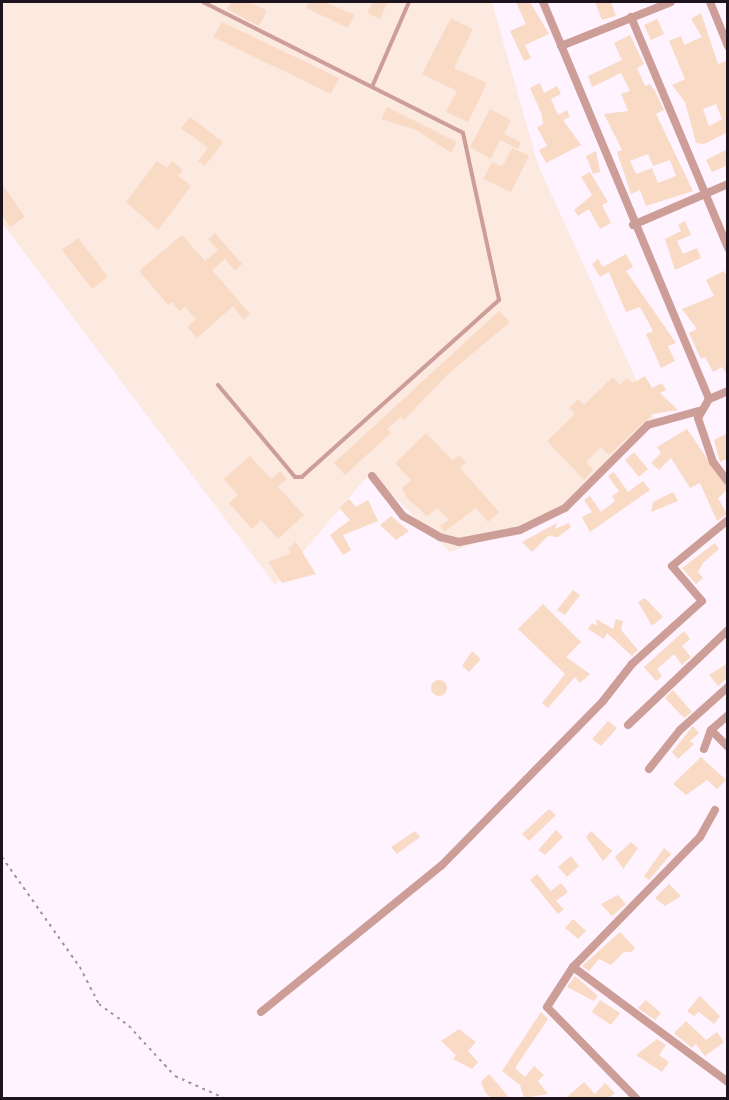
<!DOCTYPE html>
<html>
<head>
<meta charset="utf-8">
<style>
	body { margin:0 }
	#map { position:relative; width:729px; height:1100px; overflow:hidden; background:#fef3fe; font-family:"IBM Plex Sans",sans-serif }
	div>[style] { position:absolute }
	.education>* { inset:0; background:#fce9e0 }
	.building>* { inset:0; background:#f9dac4 }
	.round { border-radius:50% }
	.path>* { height:1.5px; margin-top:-0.75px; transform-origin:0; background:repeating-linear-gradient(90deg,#a096a0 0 3px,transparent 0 7.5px) }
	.service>* { height:4px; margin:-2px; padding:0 2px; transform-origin:2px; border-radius:2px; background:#cd9d98 }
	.minor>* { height:8px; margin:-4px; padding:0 4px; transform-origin:4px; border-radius:4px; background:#cd9d98 }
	span { translate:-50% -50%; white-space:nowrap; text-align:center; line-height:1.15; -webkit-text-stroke:6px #fff; paint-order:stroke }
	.frame { position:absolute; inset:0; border:3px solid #1d141d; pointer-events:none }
</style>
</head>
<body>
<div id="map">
	<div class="education">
		<div style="clip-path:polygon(2px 2px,492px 2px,538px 165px,655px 421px,561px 513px,450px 552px,370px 473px,275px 585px,2px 223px)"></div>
	</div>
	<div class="building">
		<div style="clip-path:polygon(232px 2px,250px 2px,267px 11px,259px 26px,227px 9px)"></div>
		<div style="clip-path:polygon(309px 2px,325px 2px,354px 15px,348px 28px,306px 8px)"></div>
		<div style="clip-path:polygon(373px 2px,388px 2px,380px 19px,367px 13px)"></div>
		<div style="clip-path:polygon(516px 2px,530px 2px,549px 34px,525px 45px,531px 58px,524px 61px,510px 31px,526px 24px)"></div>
		<div style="clip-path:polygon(595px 2px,611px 2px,616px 16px,602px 20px)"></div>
		<div style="clip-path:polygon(evenodd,701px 13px,718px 64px,728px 60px,728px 132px,704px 144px,696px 143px,685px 102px,672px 85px,685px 79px,669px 41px,681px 36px,684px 45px,702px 37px,691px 19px,701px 13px,716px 104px,722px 119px,709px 126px,703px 109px,716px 104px)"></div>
		<div style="clip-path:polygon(451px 18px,473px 29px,454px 68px,487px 83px,468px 122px,446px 112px,457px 91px,422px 74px)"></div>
		<div style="clip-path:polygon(657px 19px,664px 34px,651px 40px,644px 25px)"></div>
		<div style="clip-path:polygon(222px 22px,339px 78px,331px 94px,213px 37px)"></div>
		<div style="clip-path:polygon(evenodd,630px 35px,644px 64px,637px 68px,645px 86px,650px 84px,656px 93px,664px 110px,656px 114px,693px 191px,646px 206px,640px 190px,631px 194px,617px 152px,622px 150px,604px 114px,628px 111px,621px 94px,630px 91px,621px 73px,592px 87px,588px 76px,622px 60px,614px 43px,630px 35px,648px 154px,653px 166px,670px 160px,676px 176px,658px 183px,652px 168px,636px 174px,630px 161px,648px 154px)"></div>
		<div style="clip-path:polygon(540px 83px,544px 93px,557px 86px,561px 94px,551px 99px,558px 115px,567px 110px,570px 117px,563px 120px,581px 145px,546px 163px,539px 150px,547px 146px,537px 127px,543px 124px,542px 115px,530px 88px)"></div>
		<div style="clip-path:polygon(387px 107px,457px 142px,451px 153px,416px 130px,381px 119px)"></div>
		<div style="clip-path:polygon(490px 109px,511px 120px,504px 134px,521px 142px,518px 149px,500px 140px,491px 159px,470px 147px)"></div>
		<div style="clip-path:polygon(190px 117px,223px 142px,205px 166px,198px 161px,208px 148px,181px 128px)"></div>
		<div style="clip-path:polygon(512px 148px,529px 156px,511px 192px,483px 179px,492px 162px,502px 167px)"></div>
		<div style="clip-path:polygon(728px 149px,728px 165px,712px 172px,706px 160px)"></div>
		<div style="clip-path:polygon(596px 151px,600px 172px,593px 174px,586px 156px)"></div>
		<div style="clip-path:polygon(157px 161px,167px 168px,172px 161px,183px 170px,178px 176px,191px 186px,158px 230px,126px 202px)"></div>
		<div style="clip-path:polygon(590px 172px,608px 202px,602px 205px,611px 223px,600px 229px,589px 209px,578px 216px,574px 210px,592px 195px,581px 177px)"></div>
		<div style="clip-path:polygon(2px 184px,25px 217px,10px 227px,2px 215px)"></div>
		<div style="clip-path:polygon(685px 221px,691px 235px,677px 241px,683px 254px,697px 248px,701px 258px,675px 270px,665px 239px,681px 231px,678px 225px)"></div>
		<div style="clip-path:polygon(215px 233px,242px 264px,235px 271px,225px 259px,212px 270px,250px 314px,244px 320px,233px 306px,197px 338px,187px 327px,196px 319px,185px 307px,179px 311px,172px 302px,168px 305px,139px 271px,182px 235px,205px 261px,218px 250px,208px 239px)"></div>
		<div style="clip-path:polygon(78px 238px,108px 277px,92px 289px,62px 250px)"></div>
		<div style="clip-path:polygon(626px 254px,633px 267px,626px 271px,676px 343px,668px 346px,675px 361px,661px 368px,646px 334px,653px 331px,640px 307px,626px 312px,609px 272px,600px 277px,592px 264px,598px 259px,603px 267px)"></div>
		<div style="clip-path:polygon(724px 271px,728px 278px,728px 377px,722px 367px,713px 372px,705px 357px,701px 359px,689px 333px,697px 329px,682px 309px,714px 296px,706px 280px)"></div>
		<div style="clip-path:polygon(499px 311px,510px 322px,447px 375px,404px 420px,401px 417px,387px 429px,391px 433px,345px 475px,334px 463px)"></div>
		<div style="clip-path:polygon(645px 376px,652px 388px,662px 383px,666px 390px,660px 393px,678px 410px,653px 414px,609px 455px,601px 447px,586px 462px,593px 470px,584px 480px,547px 441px,575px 414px,569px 408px,578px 399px,584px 405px,613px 377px,620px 385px,627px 378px,633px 383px)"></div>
		<div style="clip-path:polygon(687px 429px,728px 489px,718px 498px,727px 514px,717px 521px,700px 483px,690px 488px,671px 458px,659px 470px,651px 463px,661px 453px,657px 447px)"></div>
		<div style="clip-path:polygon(426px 433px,453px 461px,459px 455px,466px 462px,460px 468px,499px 512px,488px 522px,476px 508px,444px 532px,440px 526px,449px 520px,438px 508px,427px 516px,408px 499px,402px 488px,411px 480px,395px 463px)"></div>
		<div style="clip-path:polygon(728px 433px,728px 458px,720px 462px,714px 440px)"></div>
		<div style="clip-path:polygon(634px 452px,648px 469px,639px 477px,625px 460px)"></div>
		<div style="clip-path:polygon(250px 456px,271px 479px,280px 471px,287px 479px,278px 487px,304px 515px,278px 539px,261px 520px,252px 529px,229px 503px,238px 495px,224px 479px)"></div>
		<div style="clip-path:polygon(614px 472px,628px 492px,643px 481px,650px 490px,590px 532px,582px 517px,592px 512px,584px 500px,590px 496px,601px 512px,615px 501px,612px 496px,619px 491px,608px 476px)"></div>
		<div style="clip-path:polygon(673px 492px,678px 501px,651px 512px,653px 502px)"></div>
		<div style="clip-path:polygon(349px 499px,356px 507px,368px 500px,378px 521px,343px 535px,351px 550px,343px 555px,330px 535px,350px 520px,339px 508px)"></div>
		<div style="clip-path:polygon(391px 516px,409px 531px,396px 540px,380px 525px)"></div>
		<div style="clip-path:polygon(557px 523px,555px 529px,569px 523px,571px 527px,558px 537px,548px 536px,532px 552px,522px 542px)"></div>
		<div style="clip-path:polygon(296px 542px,316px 574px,282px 583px,268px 562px,291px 553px,288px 548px)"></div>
		<div style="clip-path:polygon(715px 543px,719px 549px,703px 563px,698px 572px,703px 578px,696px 584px,682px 568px)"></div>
		<div style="clip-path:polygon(573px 590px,580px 595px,565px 615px,557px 610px)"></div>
		<div style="clip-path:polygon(645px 598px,663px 617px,652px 626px,638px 602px)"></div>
		<div style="clip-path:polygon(543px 604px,581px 642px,566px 657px,590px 674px,580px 683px,575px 677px,548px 708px,542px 703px,565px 674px,518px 629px)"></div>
		<div style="clip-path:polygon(596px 619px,613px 629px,616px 619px,623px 621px,621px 630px,638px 650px,632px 656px,607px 633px,604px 639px,588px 629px,592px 623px,597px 626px)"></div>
		<div style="clip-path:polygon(684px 631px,690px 639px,682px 646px,691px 657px,682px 665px,674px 654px,657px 669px,662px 676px,656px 681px,644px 667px)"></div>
		<div style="clip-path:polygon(472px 651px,481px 659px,469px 672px,462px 666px)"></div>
		<div style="clip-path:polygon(728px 663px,728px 677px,718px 686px,709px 675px)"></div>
		<div class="round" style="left:431px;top:680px;width:16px;height:16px"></div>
		<div style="clip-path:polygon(673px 690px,692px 712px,684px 718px,665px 698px)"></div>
		<div style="clip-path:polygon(608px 721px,617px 728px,601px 746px,592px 739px)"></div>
		<div style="clip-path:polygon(693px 726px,699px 733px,690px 741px,694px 744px,678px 759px,672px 752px)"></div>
		<div style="clip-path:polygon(701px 757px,726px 780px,717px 789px,707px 780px,686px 795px,673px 784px)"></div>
		<div style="clip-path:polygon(549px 809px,556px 815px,529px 841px,522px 834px)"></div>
		<div style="clip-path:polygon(556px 830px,563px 837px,545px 855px,538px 850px)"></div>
		<div style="clip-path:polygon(415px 831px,420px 837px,397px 854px,391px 847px)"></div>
		<div style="clip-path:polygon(591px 831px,612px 851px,603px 861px,586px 837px)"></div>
		<div style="clip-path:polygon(631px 842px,638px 848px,623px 869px,615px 857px)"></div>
		<div style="clip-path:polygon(664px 848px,671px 854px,649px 880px,644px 876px)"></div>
		<div style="clip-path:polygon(571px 856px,579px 866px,567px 877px,558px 867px)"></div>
		<div style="clip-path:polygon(537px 874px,551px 891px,561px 883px,568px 892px,556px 901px,564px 909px,558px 914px,530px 880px)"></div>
		<div style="clip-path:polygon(669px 884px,681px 896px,665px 906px,655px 898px)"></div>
		<div style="clip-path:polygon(618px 895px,626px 904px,612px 916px,601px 904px)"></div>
		<div style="clip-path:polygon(573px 919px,586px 931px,578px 939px,565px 928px)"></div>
		<div style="clip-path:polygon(620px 932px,635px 948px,631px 952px,624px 952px,611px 965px,599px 959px,589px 971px,582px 966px)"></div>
		<div style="clip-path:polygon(575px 976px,598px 996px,594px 1001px,567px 987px)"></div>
		<div style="clip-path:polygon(700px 996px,720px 1016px,714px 1024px,699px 1012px,694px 1016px,687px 1011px)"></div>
		<div style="clip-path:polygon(600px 1000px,620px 1013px,611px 1025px,592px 1012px)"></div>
		<div style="clip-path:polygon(646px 1000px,661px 1013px,655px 1020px,638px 1008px)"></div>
		<div style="clip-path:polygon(541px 1012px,548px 1019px,515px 1068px,525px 1077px,534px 1066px,544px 1075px,538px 1081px,548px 1094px,524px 1098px,520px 1085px,502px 1071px)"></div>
		<div style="clip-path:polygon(686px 1021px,706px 1040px,717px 1032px,724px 1042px,705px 1056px,696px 1044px,692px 1048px,674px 1033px)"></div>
		<div style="clip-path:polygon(459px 1029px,476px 1042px,468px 1051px,478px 1062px,472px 1069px,453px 1059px,456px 1055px,441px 1041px)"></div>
		<div style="clip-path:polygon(657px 1039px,666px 1045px,659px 1055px,669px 1062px,662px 1072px,636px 1055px)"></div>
		<div style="clip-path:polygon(489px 1074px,503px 1090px,509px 1098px,491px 1098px,485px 1092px,481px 1082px)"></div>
		<div style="clip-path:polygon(584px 1082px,595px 1094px,605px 1083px,615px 1093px,609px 1098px,566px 1098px)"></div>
	</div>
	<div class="path">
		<div style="left:2px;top:857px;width:135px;rotate:54.7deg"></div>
		<div style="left:80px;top:967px;width:42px;rotate:62.8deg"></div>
		<div style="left:99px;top:1004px;width:37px;rotate:36deg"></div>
		<div style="left:129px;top:1026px;width:68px;rotate:47.4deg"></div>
		<div style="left:175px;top:1076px;width:54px;rotate:24.2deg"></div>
	</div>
	<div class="service">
		<div style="left:203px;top:2px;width:291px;rotate:26.7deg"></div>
		<div style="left:463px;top:133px;width:171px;rotate:77.8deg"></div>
		<div style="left:499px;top:300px;width:265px;rotate:138.1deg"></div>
		<div style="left:302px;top:477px;width:7px;rotate:180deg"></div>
		<div style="left:295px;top:477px;width:120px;rotate:-129.9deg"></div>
		<div style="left:372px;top:87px;width:93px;rotate:-66.5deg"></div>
	</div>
	<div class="minor">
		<div style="left:543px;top:2px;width:430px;rotate:67.3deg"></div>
		<div style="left:710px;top:2px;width:48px;rotate:67.8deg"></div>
		<div style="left:631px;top:17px;width:251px;rotate:67.2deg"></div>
		<div style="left:561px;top:46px;width:118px;rotate:-21.8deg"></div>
		<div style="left:633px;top:225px;width:103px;rotate:-23.3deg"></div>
		<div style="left:728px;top:391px;width:21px;rotate:157deg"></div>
		<div style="left:709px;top:399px;width:22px;rotate:120deg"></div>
		<div style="left:698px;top:418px;width:46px;rotate:71.2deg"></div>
		<div style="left:713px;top:462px;width:25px;rotate:53deg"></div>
		<div style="left:372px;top:476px;width:51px;rotate:52.2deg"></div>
		<div style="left:403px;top:516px;width:43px;rotate:29.6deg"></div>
		<div style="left:440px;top:537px;width:20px;rotate:15deg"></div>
		<div style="left:459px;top:542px;width:62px;rotate:-11.1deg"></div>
		<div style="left:520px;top:530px;width:50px;rotate:-26.1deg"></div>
		<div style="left:565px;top:508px;width:117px;rotate:-45deg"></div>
		<div style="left:648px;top:425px;width:53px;rotate:-15.4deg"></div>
		<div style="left:628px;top:725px;width:138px;rotate:-43.5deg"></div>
		<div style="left:711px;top:730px;width:24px;rotate:45deg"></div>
		<div style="left:704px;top:749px;width:20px;rotate:-70deg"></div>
		<div style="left:711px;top:730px;width:23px;rotate:-41deg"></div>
		<div style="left:649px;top:769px;width:50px;rotate:-51.5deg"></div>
		<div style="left:680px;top:730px;width:64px;rotate:-41.9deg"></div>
		<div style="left:573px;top:967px;width:193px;rotate:36.6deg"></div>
		<div style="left:261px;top:1012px;width:233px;rotate:-39.1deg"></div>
		<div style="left:442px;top:865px;width:230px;rotate:-45.5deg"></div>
		<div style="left:603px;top:701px;width:47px;rotate:-51.9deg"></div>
		<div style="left:632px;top:664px;width:94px;rotate:-42deg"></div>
		<div style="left:702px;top:601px;width:46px;rotate:-130.6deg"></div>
		<div style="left:672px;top:566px;width:72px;rotate:-39.4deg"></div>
		<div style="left:636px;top:1098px;width:127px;rotate:-134.4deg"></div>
		<div style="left:547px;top:1007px;width:48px;rotate:-57deg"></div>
		<div style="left:573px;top:967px;width:182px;rotate:-45.7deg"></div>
		<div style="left:700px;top:837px;width:31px;rotate:-61deg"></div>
	</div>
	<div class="frame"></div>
</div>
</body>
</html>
